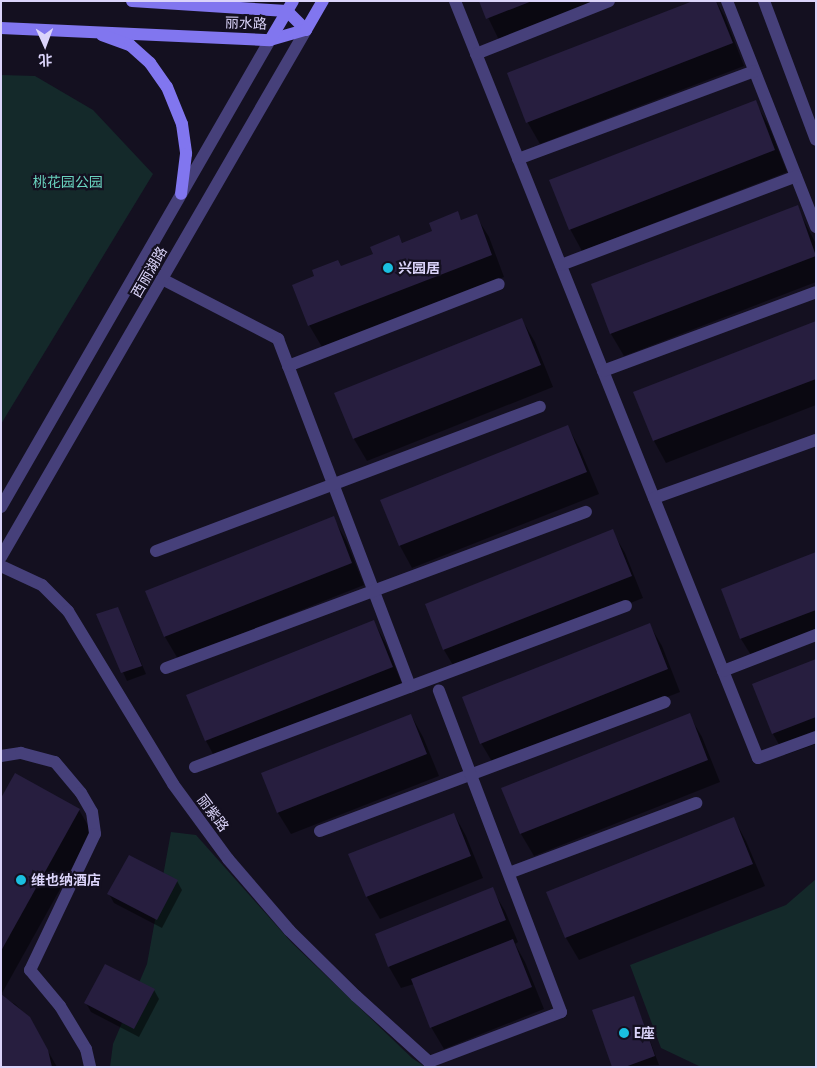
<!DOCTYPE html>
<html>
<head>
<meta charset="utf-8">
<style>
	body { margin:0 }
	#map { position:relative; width:817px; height:1068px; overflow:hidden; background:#141020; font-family:"Roboto Condensed","Noto Sans SC",sans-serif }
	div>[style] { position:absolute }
	.green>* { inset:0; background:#14292a }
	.shadow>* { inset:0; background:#0007 }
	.building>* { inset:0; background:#271e3f }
	.service>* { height:12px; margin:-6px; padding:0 6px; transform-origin:6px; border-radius:6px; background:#46407a }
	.minor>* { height:12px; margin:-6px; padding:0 6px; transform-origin:6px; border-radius:6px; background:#46407a }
	.tertiary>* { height:12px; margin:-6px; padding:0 6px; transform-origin:6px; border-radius:6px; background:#46407a }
	.secondary>* { height:12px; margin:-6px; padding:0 6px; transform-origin:6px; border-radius:6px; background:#8176ef }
	.dots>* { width:14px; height:14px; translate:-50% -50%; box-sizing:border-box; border:2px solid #141020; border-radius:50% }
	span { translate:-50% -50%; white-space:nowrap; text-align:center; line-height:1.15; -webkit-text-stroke:4.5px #141020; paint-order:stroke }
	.street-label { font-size:14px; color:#dbd4fa }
	.park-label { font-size:14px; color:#69d2be }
	.poi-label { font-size:14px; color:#dbd4fa; font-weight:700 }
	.left { translate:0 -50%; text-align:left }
	.frame { position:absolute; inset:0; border:2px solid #dbd4fa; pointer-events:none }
	.north { position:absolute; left:20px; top:20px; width:50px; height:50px; -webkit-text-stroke:4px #141020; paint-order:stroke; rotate:178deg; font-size:14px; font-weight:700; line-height:20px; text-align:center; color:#dbd4fa }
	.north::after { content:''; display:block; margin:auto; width:18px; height:22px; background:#dbd4fa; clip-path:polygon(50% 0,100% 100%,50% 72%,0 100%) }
</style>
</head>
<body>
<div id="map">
	<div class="green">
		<div style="clip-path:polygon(1px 75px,35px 76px,93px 110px,153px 174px,1px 424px)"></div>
		<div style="clip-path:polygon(171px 832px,196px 835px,292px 943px,412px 1058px,425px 1067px,110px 1067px,113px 1044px,147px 964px)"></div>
		<div style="clip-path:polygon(816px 879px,816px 1067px,701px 1067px,661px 1048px,630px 965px,786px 905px)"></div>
	</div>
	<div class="shadow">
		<div style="clip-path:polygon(480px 1px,601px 1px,499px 40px)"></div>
		<div style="clip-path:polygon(697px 1px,716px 1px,725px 17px,744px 66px,540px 144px,528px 123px,509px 74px)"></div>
		<div style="clip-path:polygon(755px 102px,768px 124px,787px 172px,582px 251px,570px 229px)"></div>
		<div style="clip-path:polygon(797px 207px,816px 244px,816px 282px,624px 356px,611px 334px,592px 285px)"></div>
		<div style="clip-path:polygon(457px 213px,462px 221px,476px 216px,489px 237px,504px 277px,322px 347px,309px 325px,341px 267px,374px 255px,399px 237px,403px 244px,434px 232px)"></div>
		<div style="clip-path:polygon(522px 320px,535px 342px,553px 387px,367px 461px,354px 439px,336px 393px)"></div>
		<div style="clip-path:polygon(816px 322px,816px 405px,666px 463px,654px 441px,635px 392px)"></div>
		<div style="clip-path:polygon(568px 427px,580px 449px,599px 494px,412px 568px,400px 546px,382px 500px)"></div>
		<div style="clip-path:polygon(333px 518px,346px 540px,364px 585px,178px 659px,165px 637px,147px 591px)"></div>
		<div style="clip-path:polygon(612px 531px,625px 553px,643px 598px,457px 672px,444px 650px,426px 604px)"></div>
		<div style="clip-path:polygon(816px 554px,816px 637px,754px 660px,741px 639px,722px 590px)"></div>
		<div style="clip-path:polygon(118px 608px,146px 674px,127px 681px,97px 615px)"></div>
		<div style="clip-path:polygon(374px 622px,386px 644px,404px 689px,218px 763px,206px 741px,188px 695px)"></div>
		<div style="clip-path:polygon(649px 624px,662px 646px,680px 692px,494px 765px,481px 743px)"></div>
		<div style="clip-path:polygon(816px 661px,816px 744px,785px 755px,773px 734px)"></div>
		<div style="clip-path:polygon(411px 715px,423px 737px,439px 776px,291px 834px,278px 813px,263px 774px)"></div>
		<div style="clip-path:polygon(689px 715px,702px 737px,720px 782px,534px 856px,521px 834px,503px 788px)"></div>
		<div style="clip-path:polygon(1px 800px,79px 810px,92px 832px,1px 995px)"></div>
		<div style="clip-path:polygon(454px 814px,466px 836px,483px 878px,380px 919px,367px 897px,350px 855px)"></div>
		<div style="clip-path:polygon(734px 819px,746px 841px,765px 886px,579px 960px,566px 938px,548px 892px)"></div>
		<div style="clip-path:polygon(177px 881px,182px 890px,162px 928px,114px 903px,109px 894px)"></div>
		<div style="clip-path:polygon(492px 889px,505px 911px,518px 942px,515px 944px,525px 962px,544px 1009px,444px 1049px,431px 1027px,414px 984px,401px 988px,389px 967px)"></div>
		<div style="clip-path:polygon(154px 990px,159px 999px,139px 1037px,91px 1012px,86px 1003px)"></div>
		<div style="clip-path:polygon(1px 997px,15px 1004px,29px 1018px,57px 1067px,1px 1067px)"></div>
		<div style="clip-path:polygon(634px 998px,659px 1065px,613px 1067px)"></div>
	</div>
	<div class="building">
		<div style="clip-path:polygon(479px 1px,532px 1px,486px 19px)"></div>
		<div style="clip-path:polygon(693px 1px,716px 1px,733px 43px,526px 123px,507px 73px)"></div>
		<div style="clip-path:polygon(756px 100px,775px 150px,569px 230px,549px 180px)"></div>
		<div style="clip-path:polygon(798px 205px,816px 256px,610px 334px,591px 284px)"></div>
		<div style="clip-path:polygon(458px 211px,461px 220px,477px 214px,492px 255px,308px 326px,292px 285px,314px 276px,312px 270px,338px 260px,341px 266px,373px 254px,370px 247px,399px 235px,402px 243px,432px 231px,429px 223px)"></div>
		<div style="clip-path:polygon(522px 318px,541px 365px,353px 439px,334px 393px)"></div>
		<div style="clip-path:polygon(816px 321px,816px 379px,653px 441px,633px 392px)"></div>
		<div style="clip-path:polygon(568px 425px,587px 472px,399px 546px,380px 500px)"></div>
		<div style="clip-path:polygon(334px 516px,352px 563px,164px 637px,145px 591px)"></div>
		<div style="clip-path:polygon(613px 529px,632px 576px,443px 650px,425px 604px)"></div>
		<div style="clip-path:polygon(816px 552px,816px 610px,740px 639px,721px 589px)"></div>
		<div style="clip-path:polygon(118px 607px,142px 666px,121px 673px,96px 614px)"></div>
		<div style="clip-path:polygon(374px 620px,393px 667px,205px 741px,186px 695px)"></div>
		<div style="clip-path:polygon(650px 623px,668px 669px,480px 744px,462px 697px)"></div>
		<div style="clip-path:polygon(816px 659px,816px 717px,772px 734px,752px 684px)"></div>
		<div style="clip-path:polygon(690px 713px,708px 760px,520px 834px,501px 788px)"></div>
		<div style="clip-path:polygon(411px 714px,427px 754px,277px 813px,261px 773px)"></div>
		<div style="clip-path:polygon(15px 773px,80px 809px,1px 951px,1px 798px)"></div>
		<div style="clip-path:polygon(454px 813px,471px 856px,366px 897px,348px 854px)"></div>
		<div style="clip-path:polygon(734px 817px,753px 864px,565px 938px,546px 892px)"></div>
		<div style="clip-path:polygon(129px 855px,178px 880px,157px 920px,107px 894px)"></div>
		<div style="clip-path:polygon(493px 887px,506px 920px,388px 967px,375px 934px)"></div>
		<div style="clip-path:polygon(513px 939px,532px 987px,430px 1028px,411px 979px)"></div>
		<div style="clip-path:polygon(105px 964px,155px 989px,134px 1029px,84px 1003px)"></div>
		<div style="clip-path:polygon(1px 994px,30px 1017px,48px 1050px,52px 1067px,1px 1067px)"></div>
		<div style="clip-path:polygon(634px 996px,655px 1056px,625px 1067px,612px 1067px,592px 1010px)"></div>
	</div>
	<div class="service">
		<div style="left:455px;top:1px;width:815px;rotate:68.19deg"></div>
		<div style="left:758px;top:758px;width:62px;rotate:-19.9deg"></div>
		<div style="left:727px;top:1px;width:243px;rotate:68.5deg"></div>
		<div style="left:764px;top:1px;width:148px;rotate:69.5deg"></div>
		<div style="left:476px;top:54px;width:143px;rotate:-21.7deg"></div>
		<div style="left:518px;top:159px;width:252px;rotate:-20.4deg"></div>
		<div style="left:561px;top:265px;width:251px;rotate:-20.7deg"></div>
		<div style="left:162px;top:279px;width:131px;rotate:27.3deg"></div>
		<div style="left:278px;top:339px;width:372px;rotate:69.2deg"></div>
		<div style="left:288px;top:366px;width:226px;rotate:-21.2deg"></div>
		<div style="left:603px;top:371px;width:227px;rotate:-20.3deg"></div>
		<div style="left:654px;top:498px;width:172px;rotate:-19.7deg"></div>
		<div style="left:156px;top:551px;width:410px;rotate:-20.6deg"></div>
		<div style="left:166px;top:668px;width:448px;rotate:-20.4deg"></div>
		<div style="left:723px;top:671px;width:100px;rotate:-21.2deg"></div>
		<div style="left:1px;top:756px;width:20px;rotate:-9deg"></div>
		<div style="left:21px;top:753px;width:35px;rotate:15deg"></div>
		<div style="left:55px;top:762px;width:40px;rotate:50deg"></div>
		<div style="left:81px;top:793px;width:22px;rotate:60deg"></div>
		<div style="left:92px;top:812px;width:22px;rotate:82deg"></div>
		<div style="left:95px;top:834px;width:151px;rotate:115.5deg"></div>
		<div style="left:30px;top:970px;width:47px;rotate:50.2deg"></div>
		<div style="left:60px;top:1006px;width:50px;rotate:58.8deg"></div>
		<div style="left:86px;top:1049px;width:18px;rotate:77deg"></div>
		<div style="left:195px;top:767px;width:460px;rotate:-20.5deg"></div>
		<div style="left:320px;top:831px;width:368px;rotate:-20.5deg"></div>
		<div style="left:509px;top:873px;width:200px;rotate:-20.5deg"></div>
		<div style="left:429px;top:1062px;width:141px;rotate:-20.7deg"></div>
		<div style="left:561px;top:1012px;width:344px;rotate:-110.8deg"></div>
	</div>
	<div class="minor">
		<div style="left:1px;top:566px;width:45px;rotate:24.9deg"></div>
		<div style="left:42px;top:585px;width:37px;rotate:45deg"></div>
		<div style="left:68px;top:611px;width:202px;rotate:58.7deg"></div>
		<div style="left:173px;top:784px;width:93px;rotate:53.7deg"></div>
		<div style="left:228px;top:859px;width:94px;rotate:49.3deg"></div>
		<div style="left:289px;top:930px;width:94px;rotate:44.6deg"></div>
		<div style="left:356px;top:996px;width:98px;rotate:42.1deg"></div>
	</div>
	<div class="tertiary">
		<div style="left:1px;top:507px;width:539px;rotate:-60.06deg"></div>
		<div style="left:1px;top:557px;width:609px;rotate:-59.94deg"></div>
	</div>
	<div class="secondary">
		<div style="left:132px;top:1px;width:155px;rotate:3.7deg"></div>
		<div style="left:287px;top:11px;width:27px;rotate:45deg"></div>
		<div style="left:1px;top:28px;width:269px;rotate:2.6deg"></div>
		<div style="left:270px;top:40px;width:37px;rotate:-16deg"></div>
		<div style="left:306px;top:30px;width:34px;rotate:-60deg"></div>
		<div style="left:102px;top:35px;width:30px;rotate:20deg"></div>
		<div style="left:130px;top:45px;width:27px;rotate:42deg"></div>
		<div style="left:150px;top:63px;width:29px;rotate:55deg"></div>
		<div style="left:167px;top:87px;width:40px;rotate:68deg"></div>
		<div style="left:182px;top:124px;width:30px;rotate:82deg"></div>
		<div style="left:186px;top:154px;width:40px;rotate:97.1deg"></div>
		<div style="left:270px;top:40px;width:45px;rotate:-59.5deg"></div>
	</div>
	<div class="dots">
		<div style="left:388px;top:268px;background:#1abfe0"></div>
		<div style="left:21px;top:880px;background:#1abfe0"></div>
		<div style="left:624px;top:1033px;background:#1abfe0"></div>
	</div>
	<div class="street-label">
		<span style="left:246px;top:23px;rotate:2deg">丽水路</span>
		<span style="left:149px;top:272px;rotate:-60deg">西丽湖路</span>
		<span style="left:213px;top:813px;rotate:53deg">丽紫路</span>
	</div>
	<div class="park-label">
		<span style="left:68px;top:182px">桃花园公园</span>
	</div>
	<div class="poi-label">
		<span class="left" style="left:398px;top:268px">兴园居</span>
		<span class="left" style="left:31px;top:880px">维也纳酒店</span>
		<span class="left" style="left:634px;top:1033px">E座</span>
	</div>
	<div class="frame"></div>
	<div class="north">北</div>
</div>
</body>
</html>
